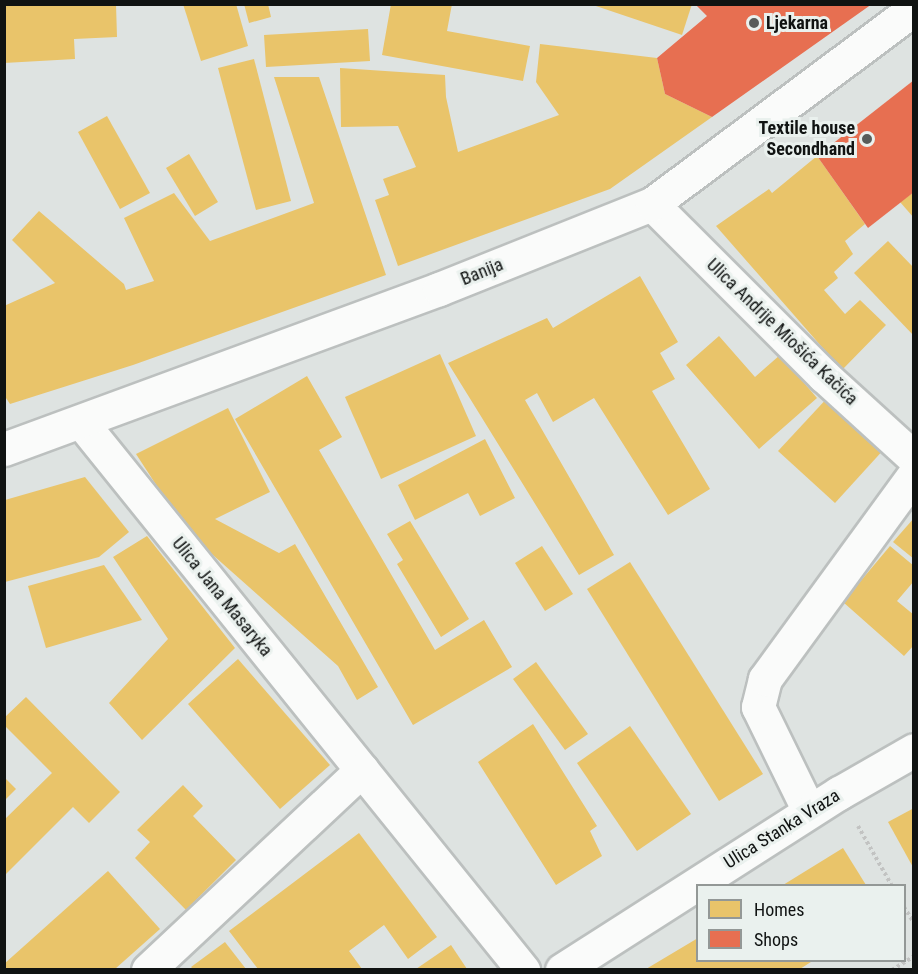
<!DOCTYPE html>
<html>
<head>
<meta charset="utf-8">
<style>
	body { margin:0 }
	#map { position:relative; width:918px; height:974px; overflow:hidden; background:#dee3e1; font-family:"Roboto Condensed",sans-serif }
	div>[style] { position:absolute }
	.homes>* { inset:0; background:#e9c46a }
	.shops>* { inset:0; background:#e76f51 }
	.path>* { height:4px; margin-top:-2px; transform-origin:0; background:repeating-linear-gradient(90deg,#c2c3c2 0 3px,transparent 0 6px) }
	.roads { filter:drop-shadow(2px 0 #bcc0bf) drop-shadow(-2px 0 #bcc0bf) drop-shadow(0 2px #bcc0bf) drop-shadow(0 -2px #bcc0bf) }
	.minor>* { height:33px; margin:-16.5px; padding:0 16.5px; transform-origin:16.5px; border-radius:16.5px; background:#fafbfa }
	.secondary>* { height:33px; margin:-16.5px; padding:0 16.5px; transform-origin:16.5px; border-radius:16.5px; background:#fafbfa }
	.dots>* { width:16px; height:16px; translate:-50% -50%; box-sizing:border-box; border:3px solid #eaf1ee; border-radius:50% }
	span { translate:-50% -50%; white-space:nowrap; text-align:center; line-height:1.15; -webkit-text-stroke:6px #eaf1ee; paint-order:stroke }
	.poi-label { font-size:18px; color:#101312; font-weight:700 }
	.left { translate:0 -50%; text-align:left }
	.right { translate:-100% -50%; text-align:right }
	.street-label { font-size:18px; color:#101312 }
	.frame { position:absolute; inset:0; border:6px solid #101312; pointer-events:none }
	.legend { position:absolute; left:696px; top:884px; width:210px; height:78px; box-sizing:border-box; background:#eaf1ee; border:2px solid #939896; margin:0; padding:8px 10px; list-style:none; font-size:18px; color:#101312 }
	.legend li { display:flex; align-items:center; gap:12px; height:30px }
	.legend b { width:30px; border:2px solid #939896 }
</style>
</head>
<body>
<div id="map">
	<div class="homes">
		<div style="clip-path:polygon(4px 4px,116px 4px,117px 37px,74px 39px,75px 59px,4px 63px)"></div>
		<div style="clip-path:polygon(183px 4px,236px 4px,248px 46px,201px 61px)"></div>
		<div style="clip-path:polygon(244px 4px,268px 4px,271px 17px,249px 23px)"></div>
		<div style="clip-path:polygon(391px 4px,452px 4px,447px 31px,530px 46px,523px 81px,382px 55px)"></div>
		<div style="clip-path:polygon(590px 4px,692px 4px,682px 35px)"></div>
		<div style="clip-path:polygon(368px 29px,370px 61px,266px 67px,264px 35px)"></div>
		<div style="clip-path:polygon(540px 44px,657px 58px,665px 94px,712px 117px,610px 189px,398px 266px,375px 200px,389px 195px,383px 179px,416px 167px,398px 126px,341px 127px,340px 68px,445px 75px,446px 97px,458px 152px,559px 115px,536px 82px)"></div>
		<div style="clip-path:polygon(254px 59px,291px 201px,256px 210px,218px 68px)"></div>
		<div style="clip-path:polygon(274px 77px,319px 77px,386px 275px,133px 365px,10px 404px,4px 395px,4px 306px,55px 283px,12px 240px,39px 211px,124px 284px,126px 290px,154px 281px,124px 218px,174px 193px,210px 241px,314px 203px)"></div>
		<div style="clip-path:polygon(107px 116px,150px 193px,120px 209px,78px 132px)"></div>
		<div style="clip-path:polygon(189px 154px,218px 202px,195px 216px,166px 168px)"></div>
		<div style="clip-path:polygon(817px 156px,865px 224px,845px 241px,853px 254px,834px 272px,838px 278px,824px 290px,845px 314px,860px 300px,886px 325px,842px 370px,716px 226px,769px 189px,772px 193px)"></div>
		<div style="clip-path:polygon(914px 192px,914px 218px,900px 202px)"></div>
		<div style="clip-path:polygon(888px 241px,914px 268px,914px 336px,854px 273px)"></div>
		<div style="clip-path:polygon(640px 276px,678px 342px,660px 353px,675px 379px,652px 391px,710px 489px,668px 515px,594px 398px,553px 422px,537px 393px,525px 400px,614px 555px,579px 575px,448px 363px,547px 318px,553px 328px)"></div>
		<div style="clip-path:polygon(719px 336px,755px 377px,780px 355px,817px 398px,759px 449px,686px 365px)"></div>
		<div style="clip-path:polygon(440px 354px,476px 436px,381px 479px,345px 397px)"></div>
		<div style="clip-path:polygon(307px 376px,342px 437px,319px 450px,435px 650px,484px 620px,512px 667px,413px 725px,235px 419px)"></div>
		<div style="clip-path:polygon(830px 395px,886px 447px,835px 503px,778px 451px)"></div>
		<div style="clip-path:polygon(228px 408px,270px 492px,215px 519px,279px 553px,295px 544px,378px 687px,357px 700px,338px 666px,187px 532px,136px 454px)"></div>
		<div style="clip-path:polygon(485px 439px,515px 498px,480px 516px,468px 493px,415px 520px,398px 485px)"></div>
		<div style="clip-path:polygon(85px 477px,129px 532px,99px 557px,5px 582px,5px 500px)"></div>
		<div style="clip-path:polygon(914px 518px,914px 559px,893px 542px)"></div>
		<div style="clip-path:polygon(410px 521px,469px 619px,441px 637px,397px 564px,403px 560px,387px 534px)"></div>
		<div style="clip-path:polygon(147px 536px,235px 648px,142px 740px,109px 703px,168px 639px,113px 557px)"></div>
		<div style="clip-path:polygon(542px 546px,573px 594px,545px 611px,515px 563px)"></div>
		<div style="clip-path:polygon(890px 546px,914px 566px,914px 581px,897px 601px,914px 615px,914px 645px,904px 656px,843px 602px)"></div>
		<div style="clip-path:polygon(630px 562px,763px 774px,719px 801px,587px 589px)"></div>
		<div style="clip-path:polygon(104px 565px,142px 620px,46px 648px,28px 586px)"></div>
		<div style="clip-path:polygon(238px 659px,330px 765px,280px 809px,188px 704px)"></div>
		<div style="clip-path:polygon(536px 662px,588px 734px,565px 750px,513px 679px)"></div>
		<div style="clip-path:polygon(26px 697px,120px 792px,89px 823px,73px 807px,4px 876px,4px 820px,52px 773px,4px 725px,4px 718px)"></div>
		<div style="clip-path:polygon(533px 724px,597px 826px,590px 831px,602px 856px,556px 885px,478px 762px)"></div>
		<div style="clip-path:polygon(630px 726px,691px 814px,637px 851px,577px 763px)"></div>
		<div style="clip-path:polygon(4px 777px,16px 789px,4px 801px)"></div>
		<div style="clip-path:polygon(183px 785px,203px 806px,193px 816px,236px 860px,186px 910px,135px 858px,150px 842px,137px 830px)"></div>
		<div style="clip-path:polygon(914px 808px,914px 869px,888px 822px)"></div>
		<div style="clip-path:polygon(359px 833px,437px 937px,408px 959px,384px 925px,349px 951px,362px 969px,258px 969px,229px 931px)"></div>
		<div style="clip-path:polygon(843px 848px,866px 885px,783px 885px)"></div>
		<div style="clip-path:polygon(108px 871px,160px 929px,115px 969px,4px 969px,4px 964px)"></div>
		<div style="clip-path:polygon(698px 938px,698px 960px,814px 960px,800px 969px,646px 969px)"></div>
		<div style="clip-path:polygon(225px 942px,246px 969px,193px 969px,191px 967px)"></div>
		<div style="clip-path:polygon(451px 945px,467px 969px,416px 969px)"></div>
	</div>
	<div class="shops">
		<div style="clip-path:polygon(695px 4px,872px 4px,712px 117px,665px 94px,657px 58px,707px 16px)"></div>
		<div style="clip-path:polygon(914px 80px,914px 192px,868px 228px,817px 156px)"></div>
	</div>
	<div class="path">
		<div style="left:858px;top:826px;width:69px;rotate:60.5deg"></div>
		<div style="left:904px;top:907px;width:19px;rotate:58deg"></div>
		<div style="left:892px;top:970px;width:26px;rotate:-32deg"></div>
	</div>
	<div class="roads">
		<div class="minor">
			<div style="left:652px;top:204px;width:243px;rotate:45deg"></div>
			<div style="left:824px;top:376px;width:122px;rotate:42.3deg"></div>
			<div style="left:82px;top:423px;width:703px;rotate:51.12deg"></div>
			<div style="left:809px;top:811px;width:116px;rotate:-116.1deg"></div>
			<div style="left:758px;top:707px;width:29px;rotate:-76deg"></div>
			<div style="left:765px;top:679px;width:253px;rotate:-53.9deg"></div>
			<div style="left:148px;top:970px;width:293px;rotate:-43.1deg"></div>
			<div style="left:562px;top:970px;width:329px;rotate:-32.6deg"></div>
			<div style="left:839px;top:793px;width:86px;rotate:-29.8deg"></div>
		</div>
		<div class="secondary">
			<div style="left:4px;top:449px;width:463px;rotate:-20.2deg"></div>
			<div style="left:439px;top:289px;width:229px;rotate:-21.8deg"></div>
			<div style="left:652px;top:204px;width:327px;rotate:-36.7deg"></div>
		</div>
	</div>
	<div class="dots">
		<div style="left:754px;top:23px;background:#585c5a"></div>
		<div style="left:867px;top:139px;background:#585c5a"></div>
	</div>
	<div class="poi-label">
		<span class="left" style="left:766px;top:23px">Ljekarna</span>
		<span class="right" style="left:855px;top:139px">Textile house<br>Secondhand</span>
	</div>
	<div class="street-label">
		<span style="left:482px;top:272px;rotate:-22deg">Banija</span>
		<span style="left:782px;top:332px;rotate:44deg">Ulica Andrije Miošića Kačića</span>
		<span style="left:222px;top:597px;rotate:51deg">Ulica Jana Masaryka</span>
		<span style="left:782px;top:829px;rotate:-32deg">Ulica Stanka Vraza</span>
	</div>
	<div class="frame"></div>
	<ul class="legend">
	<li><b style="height:16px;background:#e9c46a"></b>Homes</li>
	<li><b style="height:16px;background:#e76f51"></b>Shops</li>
	</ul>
</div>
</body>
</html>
